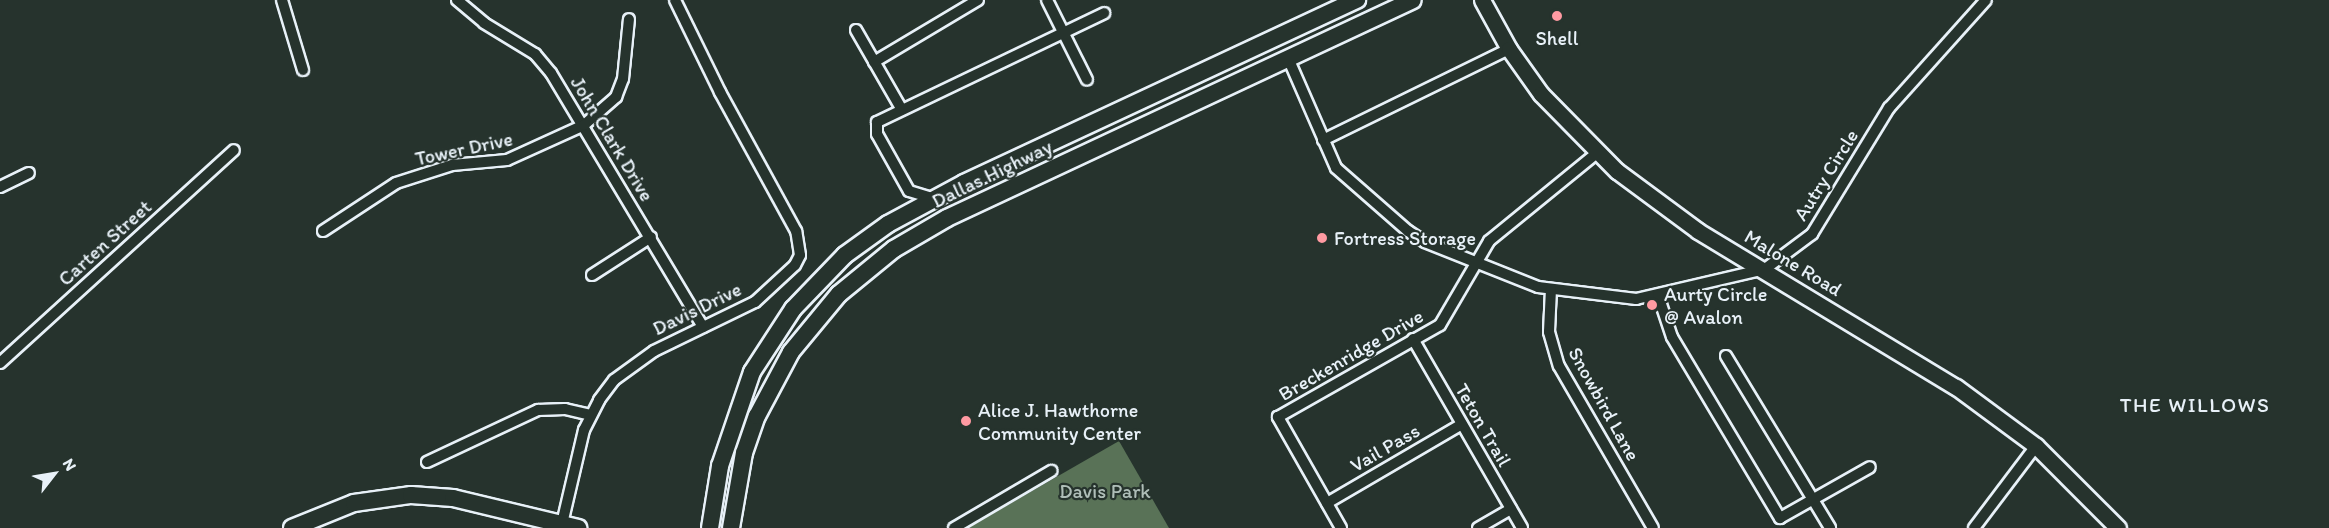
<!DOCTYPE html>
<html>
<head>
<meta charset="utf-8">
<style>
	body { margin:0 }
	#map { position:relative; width:2329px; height:528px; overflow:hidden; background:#26332d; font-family:Itim,sans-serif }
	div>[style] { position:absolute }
	.green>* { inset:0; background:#597257 }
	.roads { filter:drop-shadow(2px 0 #e8f1f8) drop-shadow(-2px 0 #e8f1f8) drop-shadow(0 2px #e8f1f8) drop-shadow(0 -2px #e8f1f8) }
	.street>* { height:10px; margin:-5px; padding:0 5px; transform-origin:5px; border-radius:5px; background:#26332d }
	.secondary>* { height:15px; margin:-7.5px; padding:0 7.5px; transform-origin:7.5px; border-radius:7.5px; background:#26332d }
	.primary>* { height:16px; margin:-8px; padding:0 8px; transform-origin:8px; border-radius:8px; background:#26332d }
	.dots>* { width:16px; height:16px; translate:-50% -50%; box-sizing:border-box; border:3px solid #26332d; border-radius:50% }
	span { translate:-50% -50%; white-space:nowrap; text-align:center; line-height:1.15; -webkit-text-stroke:4.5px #26332d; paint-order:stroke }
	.poi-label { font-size:20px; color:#e8f1f8 }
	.left { translate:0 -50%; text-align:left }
	.street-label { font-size:20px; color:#e8f1f8 }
	.park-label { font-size:20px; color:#afbeb8 }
	.neighbourhood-label { font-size:21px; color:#e8f1f8; letter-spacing:1.5px }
	.north { position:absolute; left:24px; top:444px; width:60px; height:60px; -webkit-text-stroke:4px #26332d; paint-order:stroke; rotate:59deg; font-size:16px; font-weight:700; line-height:24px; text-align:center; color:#e8f1f8 }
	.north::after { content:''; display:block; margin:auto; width:21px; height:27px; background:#e8f1f8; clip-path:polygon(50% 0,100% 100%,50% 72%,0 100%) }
</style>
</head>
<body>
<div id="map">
	<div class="green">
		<div style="clip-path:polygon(1119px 441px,1169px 528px,968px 528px)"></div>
	</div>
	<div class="roads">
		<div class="street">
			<div style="left:282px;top:0;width:73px;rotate:73.3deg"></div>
			<div style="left:457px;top:0;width:35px;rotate:40deg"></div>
			<div style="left:484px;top:23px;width:60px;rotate:31.3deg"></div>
			<div style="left:535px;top:54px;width:25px;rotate:50deg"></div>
			<div style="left:551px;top:73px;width:296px;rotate:59.1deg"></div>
			<div style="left:1047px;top:0;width:89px;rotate:63.4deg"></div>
			<div style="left:856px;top:30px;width:92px;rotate:60.1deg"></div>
			<div style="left:1288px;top:58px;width:120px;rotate:66.4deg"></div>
			<div style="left:1336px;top:168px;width:96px;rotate:41.2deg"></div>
			<div style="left:1408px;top:231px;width:20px;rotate:33deg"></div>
			<div style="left:1425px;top:242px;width:122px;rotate:21.7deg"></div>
			<div style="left:1538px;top:287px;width:99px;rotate:7deg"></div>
			<div style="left:1636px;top:299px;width:132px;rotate:-13.1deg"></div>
			<div style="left:1765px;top:269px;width:59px;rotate:-36.7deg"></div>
			<div style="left:1812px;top:234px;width:148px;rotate:-58.6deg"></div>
			<div style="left:1889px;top:108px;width:145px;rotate:-48.1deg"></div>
			<div style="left:874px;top:62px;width:121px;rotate:-30.8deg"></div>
			<div style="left:1323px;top:140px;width:207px;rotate:-26.1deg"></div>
			<div style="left:0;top:187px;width:32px;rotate:-26deg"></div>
			<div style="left:932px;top:198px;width:24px;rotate:-163deg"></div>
			<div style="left:909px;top:191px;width:65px;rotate:-119.3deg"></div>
			<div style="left:877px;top:134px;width:12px;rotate:-90deg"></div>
			<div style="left:877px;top:122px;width:252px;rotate:-25.6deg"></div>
			<div style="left:323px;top:231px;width:87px;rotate:-33.3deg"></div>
			<div style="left:396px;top:183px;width:59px;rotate:-17.8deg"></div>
			<div style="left:452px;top:165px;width:55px;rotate:-5.2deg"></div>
			<div style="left:507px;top:160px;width:85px;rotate:-24.4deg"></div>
			<div style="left:584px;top:125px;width:43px;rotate:-41.2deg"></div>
			<div style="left:616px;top:97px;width:19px;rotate:-69deg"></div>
			<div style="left:623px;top:79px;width:60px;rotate:-84.3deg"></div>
			<div style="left:592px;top:275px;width:70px;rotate:-32.8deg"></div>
			<div style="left:1551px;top:289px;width:43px;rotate:92.7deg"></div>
			<div style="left:1549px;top:332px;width:35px;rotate:74deg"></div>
			<div style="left:1559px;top:366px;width:187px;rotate:59.9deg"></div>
			<div style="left:1658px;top:295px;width:44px;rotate:71.6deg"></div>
			<div style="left:1672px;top:337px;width:211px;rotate:59.2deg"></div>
			<div style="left:1780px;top:518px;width:103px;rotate:-29.5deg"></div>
			<div style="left:1413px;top:339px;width:218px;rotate:60deg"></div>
			<div style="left:1726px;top:356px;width:201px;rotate:58.8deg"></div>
			<div style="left:0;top:363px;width:316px;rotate:-42.3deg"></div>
			<div style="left:427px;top:462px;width:123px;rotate:-25.1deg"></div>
			<div style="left:538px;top:410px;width:27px;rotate:-2deg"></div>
			<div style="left:565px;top:409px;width:26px;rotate:13deg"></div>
			<div style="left:1327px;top:503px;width:156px;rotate:-30.3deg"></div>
			<div style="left:561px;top:528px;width:101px;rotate:-76.8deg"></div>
			<div style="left:584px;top:430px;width:34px;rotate:-63deg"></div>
			<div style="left:599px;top:400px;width:25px;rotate:-53deg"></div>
			<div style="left:614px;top:380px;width:49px;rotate:-35.9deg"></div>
			<div style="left:654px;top:351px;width:112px;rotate:-25.9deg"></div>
			<div style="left:755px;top:302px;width:54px;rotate:-42.8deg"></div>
			<div style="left:795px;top:265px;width:11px;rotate:-63deg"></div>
			<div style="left:800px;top:255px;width:24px;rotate:-99deg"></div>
			<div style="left:796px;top:231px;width:158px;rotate:-118.7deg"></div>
			<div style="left:720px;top:92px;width:102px;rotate:-116.1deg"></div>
			<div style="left:954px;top:528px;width:113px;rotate:-30.4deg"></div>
			<div style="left:1341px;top:528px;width:128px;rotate:-119.6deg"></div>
			<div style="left:1278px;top:417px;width:186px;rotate:-29.6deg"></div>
			<div style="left:1440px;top:325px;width:97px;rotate:-59.7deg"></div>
			<div style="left:1489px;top:241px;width:139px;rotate:-39.2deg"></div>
			<div style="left:1478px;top:528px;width:38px;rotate:-30deg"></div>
			<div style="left:1974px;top:528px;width:103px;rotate:-52.9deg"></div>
		</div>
		<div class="secondary">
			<div style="left:1482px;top:0;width:56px;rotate:61.1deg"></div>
			<div style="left:1509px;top:49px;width:55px;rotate:54.6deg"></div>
			<div style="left:1541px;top:94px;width:108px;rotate:45.4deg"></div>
			<div style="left:1617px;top:171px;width:101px;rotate:36.5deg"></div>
			<div style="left:1698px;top:231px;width:301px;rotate:31.2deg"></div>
			<div style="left:1956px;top:387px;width:99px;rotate:36.4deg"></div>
			<div style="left:2036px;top:446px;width:116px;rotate:45deg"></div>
		</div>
		<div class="primary">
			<div style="left:292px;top:528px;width:67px;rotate:-22deg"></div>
			<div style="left:354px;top:503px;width:58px;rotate:-8deg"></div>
			<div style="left:411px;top:495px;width:42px;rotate:4.1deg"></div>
			<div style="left:453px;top:498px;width:129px;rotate:13.5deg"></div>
			<div style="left:710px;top:528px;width:63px;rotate:-80.8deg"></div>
			<div style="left:720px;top:466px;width:99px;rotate:-71.2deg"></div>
			<div style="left:752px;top:372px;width:75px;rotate:-56.9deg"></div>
			<div style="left:793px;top:309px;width:75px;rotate:-46.1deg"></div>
			<div style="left:845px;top:255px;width:53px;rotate:-35.8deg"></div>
			<div style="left:888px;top:224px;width:86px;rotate:-28.3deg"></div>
			<div style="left:964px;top:183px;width:434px;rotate:-25deg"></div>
			<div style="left:731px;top:528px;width:76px;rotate:-80.2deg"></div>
			<div style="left:744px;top:453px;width:39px;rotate:-71deg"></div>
			<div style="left:757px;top:416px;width:72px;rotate:-62deg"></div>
			<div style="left:791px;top:352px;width:75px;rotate:-50.4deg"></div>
			<div style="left:839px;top:294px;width:71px;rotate:-39.3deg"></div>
			<div style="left:894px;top:249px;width:61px;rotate:-30.3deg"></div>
			<div style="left:947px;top:218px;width:514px;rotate:-25.07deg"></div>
		</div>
	</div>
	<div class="dots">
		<div style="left:1557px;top:16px;background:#ff9aa2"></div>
		<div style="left:1322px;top:238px;background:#ff9aa2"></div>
		<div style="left:1652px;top:305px;background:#ff9aa2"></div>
		<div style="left:966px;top:421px;background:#ff9aa2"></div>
	</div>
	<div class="poi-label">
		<span style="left:1557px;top:38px">Shell</span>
		<span class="left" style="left:1334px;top:238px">Fortress Storage</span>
		<span class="left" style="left:1664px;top:306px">Aurty Circle<br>@ Avalon</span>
		<span class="left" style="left:978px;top:422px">Alice J. Hawthorne<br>Community Center</span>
	</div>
	<div class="street-label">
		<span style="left:612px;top:139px;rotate:59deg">John Clark Drive</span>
		<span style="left:464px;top:149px;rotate:-12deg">Tower Drive</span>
		<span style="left:992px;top:174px;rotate:-26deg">Dallas Highway</span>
		<span style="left:1826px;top:175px;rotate:-58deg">Autry Circle</span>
		<span style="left:105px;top:243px;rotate:-42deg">Carten Street</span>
		<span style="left:1793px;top:263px;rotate:31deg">Malone Road</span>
		<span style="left:697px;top:309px;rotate:-26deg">Davis Drive</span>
		<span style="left:1351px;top:355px;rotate:-30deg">Breckenridge Drive</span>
		<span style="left:1604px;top:404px;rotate:61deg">Snowbird Lane</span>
		<span style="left:1483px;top:425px;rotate:60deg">Teton Trail</span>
		<span style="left:1385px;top:448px;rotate:-30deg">Vail Pass</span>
	</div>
	<div class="park-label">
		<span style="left:1105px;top:491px">Davis Park</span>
	</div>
	<div class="neighbourhood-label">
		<span style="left:2195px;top:405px">THE WILLOWS</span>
	</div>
	<div class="north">N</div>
</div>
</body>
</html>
